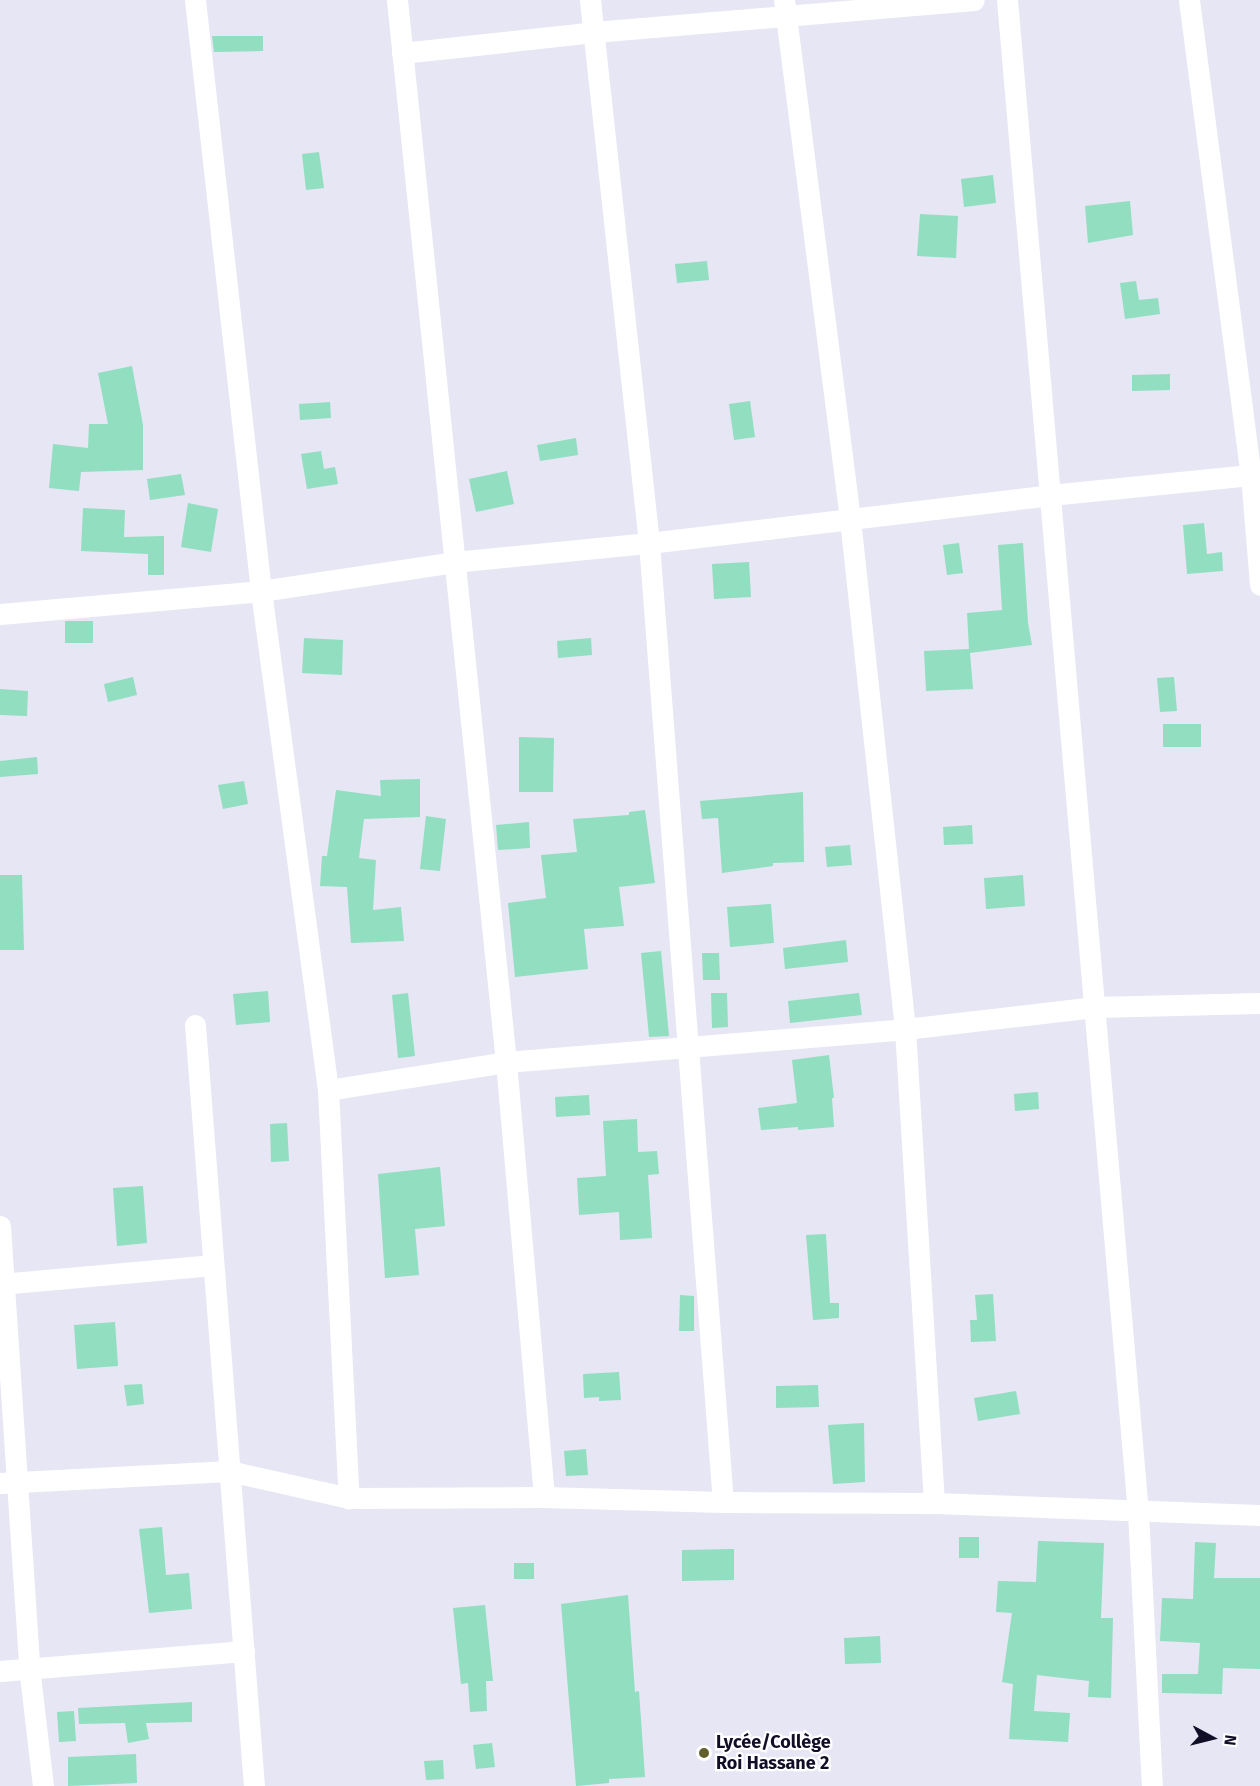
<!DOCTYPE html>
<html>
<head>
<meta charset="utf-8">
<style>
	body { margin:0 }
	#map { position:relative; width:1260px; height:1786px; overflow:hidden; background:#e6e6f5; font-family:"Fira Sans",sans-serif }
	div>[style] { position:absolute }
	.building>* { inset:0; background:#91dec0 }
	.minor>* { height:21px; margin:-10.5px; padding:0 10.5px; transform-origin:10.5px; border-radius:10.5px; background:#fff }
	.dots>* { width:16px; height:16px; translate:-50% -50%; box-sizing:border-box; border:3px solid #fff; border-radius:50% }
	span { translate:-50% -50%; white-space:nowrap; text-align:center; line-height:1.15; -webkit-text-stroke:4.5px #fff; paint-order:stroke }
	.poi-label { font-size:18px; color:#120e27; font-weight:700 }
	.left { translate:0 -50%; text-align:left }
	.north { position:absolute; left:1182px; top:1708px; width:60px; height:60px; -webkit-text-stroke:4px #fff; paint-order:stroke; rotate:97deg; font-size:16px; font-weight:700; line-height:24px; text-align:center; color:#120e27 }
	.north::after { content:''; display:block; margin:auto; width:21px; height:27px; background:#120e27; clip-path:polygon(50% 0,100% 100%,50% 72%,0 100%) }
</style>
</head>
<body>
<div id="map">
	<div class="building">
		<div style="clip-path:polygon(212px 36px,263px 36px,263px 51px,214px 52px)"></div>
		<div style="clip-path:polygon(319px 152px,324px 188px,306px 190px,302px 154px)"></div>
		<div style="clip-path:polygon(993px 175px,996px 203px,964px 207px,961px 179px)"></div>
		<div style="clip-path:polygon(1130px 201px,1133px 235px,1088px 243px,1085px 206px)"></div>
		<div style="clip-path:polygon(920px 214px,958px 216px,956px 258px,917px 256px)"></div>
		<div style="clip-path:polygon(707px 261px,709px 280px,677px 283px,675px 264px)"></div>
		<div style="clip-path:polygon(1136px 281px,1139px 300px,1158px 298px,1160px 314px,1125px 319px,1120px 283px)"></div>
		<div style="clip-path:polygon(132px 366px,143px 425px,143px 470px,81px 472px,79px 491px,49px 488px,53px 444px,88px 448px,89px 424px,108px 424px,98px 373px)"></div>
		<div style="clip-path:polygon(1170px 374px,1170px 390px,1132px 391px,1132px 375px)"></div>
		<div style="clip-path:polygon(750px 401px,755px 437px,734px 440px,729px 404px)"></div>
		<div style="clip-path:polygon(330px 402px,331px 418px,300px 420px,299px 404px)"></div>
		<div style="clip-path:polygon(576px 438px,578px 455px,540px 461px,537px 445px)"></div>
		<div style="clip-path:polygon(321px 451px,324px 469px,335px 467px,338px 484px,307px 489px,301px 454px)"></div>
		<div style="clip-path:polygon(507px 471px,514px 504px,476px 512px,469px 479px)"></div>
		<div style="clip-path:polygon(181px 474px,185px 495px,150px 500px,147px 479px)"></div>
		<div style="clip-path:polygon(188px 503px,218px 509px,211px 552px,181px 547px)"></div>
		<div style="clip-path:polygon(83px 508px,125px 510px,124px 537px,164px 536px,164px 575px,148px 575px,148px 554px,81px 551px)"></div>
		<div style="clip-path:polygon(1204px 523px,1207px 554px,1222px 552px,1223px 571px,1187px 574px,1183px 525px)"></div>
		<div style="clip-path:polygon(959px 543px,963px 573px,947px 575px,943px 545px)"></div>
		<div style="clip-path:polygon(1023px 543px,1028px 623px,1032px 645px,970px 653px,973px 689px,926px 691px,924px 651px,969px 649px,967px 613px,1002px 610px,998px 545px)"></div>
		<div style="clip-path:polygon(749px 562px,751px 597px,714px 599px,712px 564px)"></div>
		<div style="clip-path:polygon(65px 621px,93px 621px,93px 643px,65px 643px)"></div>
		<div style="clip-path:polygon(304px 638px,343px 640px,342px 675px,302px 673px)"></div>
		<div style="clip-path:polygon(591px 638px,592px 655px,558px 658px,557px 641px)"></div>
		<div style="clip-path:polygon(133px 677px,137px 695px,108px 702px,104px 684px)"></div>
		<div style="clip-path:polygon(1174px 677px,1177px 711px,1160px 712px,1157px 678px)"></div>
		<div style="clip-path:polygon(0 689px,28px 691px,27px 716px,0 715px)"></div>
		<div style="clip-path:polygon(1163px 724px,1201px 724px,1201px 747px,1163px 747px)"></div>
		<div style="clip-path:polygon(519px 737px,554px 738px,553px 792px,519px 792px)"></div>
		<div style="clip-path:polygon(37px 757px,38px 774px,0 777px,0 761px)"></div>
		<div style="clip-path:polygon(420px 779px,420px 817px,364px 819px,359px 858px,376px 860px,373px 910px,401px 907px,404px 941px,351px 943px,347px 887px,320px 886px,322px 856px,327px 856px,336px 790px,381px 796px,380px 780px)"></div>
		<div style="clip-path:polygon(244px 781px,248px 804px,223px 809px,218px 785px)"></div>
		<div style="clip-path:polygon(803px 792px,804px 862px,773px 863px,773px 866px,722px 873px,718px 818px,702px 819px,700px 801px)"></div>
		<div style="clip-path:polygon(645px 810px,655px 883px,619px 887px,624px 926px,584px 929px,588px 969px,515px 977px,508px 903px,546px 898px,541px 855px,577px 852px,573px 819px,629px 815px,629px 812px)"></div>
		<div style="clip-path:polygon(426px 816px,446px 819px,440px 871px,420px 869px)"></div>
		<div style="clip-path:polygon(529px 822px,530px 848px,498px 850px,496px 825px)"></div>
		<div style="clip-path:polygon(972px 825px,973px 844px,944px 845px,943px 827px)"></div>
		<div style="clip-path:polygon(850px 845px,852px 865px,827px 867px,825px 847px)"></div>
		<div style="clip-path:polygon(0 875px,22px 875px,24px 950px,0 950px)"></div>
		<div style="clip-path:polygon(1023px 875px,1025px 906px,986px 909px,984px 878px)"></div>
		<div style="clip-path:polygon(771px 904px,774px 943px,730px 947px,727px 907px)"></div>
		<div style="clip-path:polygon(846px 940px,848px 962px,785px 969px,783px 948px)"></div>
		<div style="clip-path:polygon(661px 951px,669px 1036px,649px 1037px,641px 953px)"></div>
		<div style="clip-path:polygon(702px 953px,719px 953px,720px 980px,703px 980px)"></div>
		<div style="clip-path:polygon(268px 991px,270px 1022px,236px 1025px,233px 994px)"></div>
		<div style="clip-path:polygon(408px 993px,415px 1056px,398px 1058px,392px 995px)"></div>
		<div style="clip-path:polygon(711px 993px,727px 993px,728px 1027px,712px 1028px)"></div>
		<div style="clip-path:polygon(859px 993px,862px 1015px,790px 1023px,788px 1001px)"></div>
		<div style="clip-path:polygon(829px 1055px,834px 1098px,832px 1098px,834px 1127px,798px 1130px,798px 1127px,761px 1130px,758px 1108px,797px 1103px,792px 1060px)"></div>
		<div style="clip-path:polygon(1038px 1092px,1039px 1109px,1015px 1111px,1014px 1094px)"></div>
		<div style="clip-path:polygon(589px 1095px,590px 1115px,556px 1117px,555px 1097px)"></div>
		<div style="clip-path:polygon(637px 1119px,638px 1152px,657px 1151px,659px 1174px,648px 1175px,652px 1238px,620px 1240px,619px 1212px,579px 1215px,577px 1178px,606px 1176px,603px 1121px)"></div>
		<div style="clip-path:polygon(287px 1123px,289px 1161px,271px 1162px,270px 1124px)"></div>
		<div style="clip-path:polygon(440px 1167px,445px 1226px,415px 1229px,419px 1275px,385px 1278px,378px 1174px)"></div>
		<div style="clip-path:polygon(143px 1186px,147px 1243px,117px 1246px,113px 1188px)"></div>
		<div style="clip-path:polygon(826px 1234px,830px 1303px,839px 1303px,839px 1318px,813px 1320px,806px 1235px)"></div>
		<div style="clip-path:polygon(993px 1294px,996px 1341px,971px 1342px,970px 1320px,977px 1320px,975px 1295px)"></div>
		<div style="clip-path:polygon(680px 1295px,694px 1296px,694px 1331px,679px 1331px)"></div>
		<div style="clip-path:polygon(115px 1322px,118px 1366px,77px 1369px,74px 1325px)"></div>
		<div style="clip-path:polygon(619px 1372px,621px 1400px,599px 1401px,599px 1397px,584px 1398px,583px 1374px)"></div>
		<div style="clip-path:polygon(142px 1384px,144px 1404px,127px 1406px,124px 1385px)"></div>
		<div style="clip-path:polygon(818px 1385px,819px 1407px,776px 1408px,776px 1386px)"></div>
		<div style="clip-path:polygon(1016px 1391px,1020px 1414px,978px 1421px,974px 1398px)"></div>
		<div style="clip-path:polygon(864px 1423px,865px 1482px,833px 1484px,828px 1425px)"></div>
		<div style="clip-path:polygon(586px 1449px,588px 1475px,566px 1476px,564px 1451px)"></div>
		<div style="clip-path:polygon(162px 1527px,166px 1575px,189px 1573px,192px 1609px,149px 1613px,139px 1529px)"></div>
		<div style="clip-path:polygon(959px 1537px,979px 1537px,979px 1558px,959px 1558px)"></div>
		<div style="clip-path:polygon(1038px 1541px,1104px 1543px,1101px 1618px,1113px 1618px,1111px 1698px,1088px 1697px,1089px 1681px,1037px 1675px,1034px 1711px,1070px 1713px,1068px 1742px,1009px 1739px,1013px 1684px,1002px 1682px,1012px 1613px,996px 1612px,998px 1581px,1036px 1582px)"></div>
		<div style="clip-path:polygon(1195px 1542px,1216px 1543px,1214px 1578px,1260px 1578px,1260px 1669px,1223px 1668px,1222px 1694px,1162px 1693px,1162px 1674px,1198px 1674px,1200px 1643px,1160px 1641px,1162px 1598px,1193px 1599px)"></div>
		<div style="clip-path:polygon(734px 1549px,734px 1580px,682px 1581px,682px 1550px)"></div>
		<div style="clip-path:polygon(514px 1563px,534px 1563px,534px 1579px,514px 1579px)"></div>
		<div style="clip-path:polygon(628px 1595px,635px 1692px,639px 1691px,645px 1777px,609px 1779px,609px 1783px,576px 1786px,561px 1604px)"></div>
		<div style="clip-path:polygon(485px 1605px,493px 1681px,486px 1681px,487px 1711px,470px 1712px,468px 1683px,461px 1684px,453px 1608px)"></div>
		<div style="clip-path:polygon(880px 1636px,881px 1663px,845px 1664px,844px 1638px)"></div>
		<div style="clip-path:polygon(192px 1702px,192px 1722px,146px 1723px,149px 1739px,128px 1743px,125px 1723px,79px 1724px,78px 1708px)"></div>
		<div style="clip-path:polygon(74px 1711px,76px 1741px,59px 1742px,57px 1712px)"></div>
		<div style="clip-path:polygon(492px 1743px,495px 1767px,476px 1769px,473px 1745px)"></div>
		<div style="clip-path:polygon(136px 1754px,137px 1783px,68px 1786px,68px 1757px)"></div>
		<div style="clip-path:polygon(443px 1760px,444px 1779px,426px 1780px,424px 1761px)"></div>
	</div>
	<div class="minor">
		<div style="left:195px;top:0;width:595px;rotate:83.63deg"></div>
		<div style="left:261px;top:591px;width:503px;rotate:82.35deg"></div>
		<div style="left:328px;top:1090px;width:409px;rotate:87.1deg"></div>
		<div style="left:397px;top:0;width:1068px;rotate:84.14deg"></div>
		<div style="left:506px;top:1062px;width:437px;rotate:85deg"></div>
		<div style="left:590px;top:0;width:546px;rotate:83.8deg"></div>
		<div style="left:649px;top:543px;width:962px;rotate:85.59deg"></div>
		<div style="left:784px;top:0;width:523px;rotate:82.75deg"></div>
		<div style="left:850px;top:519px;width:513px;rotate:83.84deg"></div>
		<div style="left:905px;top:1029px;width:475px;rotate:86.5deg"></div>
		<div style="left:1007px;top:0;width:1518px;rotate:85.05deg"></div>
		<div style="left:1138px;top:1512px;width:274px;rotate:87.1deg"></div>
		<div style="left:1189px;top:0;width:479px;rotate:82.6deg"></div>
		<div style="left:1251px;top:475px;width:110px;rotate:85.3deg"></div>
		<div style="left:402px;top:53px;width:193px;rotate:-6.2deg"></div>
		<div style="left:594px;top:32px;width:381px;rotate:-4.8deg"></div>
		<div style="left:0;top:614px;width:262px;rotate:-5deg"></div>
		<div style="left:261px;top:591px;width:195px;rotate:-8.5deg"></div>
		<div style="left:454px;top:562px;width:196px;rotate:-5.6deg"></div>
		<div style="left:649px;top:543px;width:404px;rotate:-6.8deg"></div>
		<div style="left:1050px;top:495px;width:211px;rotate:-5.7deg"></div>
		<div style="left:195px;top:1025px;width:763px;rotate:85.57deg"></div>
		<div style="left:328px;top:1090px;width:180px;rotate:-8.9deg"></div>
		<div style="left:506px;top:1062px;width:400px;rotate:-4.7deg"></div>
		<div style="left:905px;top:1029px;width:191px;rotate:-6.6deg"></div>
		<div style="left:1095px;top:1007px;width:165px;rotate:-1.4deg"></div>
		<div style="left:0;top:1226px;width:442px;rotate:86.2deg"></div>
		<div style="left:29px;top:1667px;width:120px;rotate:83.3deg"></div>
		<div style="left:0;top:1284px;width:214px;rotate:-5.1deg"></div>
		<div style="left:0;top:1483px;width:229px;rotate:-3deg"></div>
		<div style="left:229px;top:1471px;width:123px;rotate:12.7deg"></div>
		<div style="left:349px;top:1498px;width:195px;rotate:-0.3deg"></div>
		<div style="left:544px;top:1497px;width:179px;rotate:1.6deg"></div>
		<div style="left:723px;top:1502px;width:211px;rotate:0.3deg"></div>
		<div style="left:934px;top:1503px;width:326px;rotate:2.1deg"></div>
		<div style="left:0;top:1671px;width:245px;rotate:-4.7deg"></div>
	</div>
	<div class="dots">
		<div style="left:704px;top:1753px;background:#615f2c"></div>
	</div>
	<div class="poi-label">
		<span class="left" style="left:716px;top:1753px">Lycée/Collège<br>Roi Hassane 2</span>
	</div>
	<div class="north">N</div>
</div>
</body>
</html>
